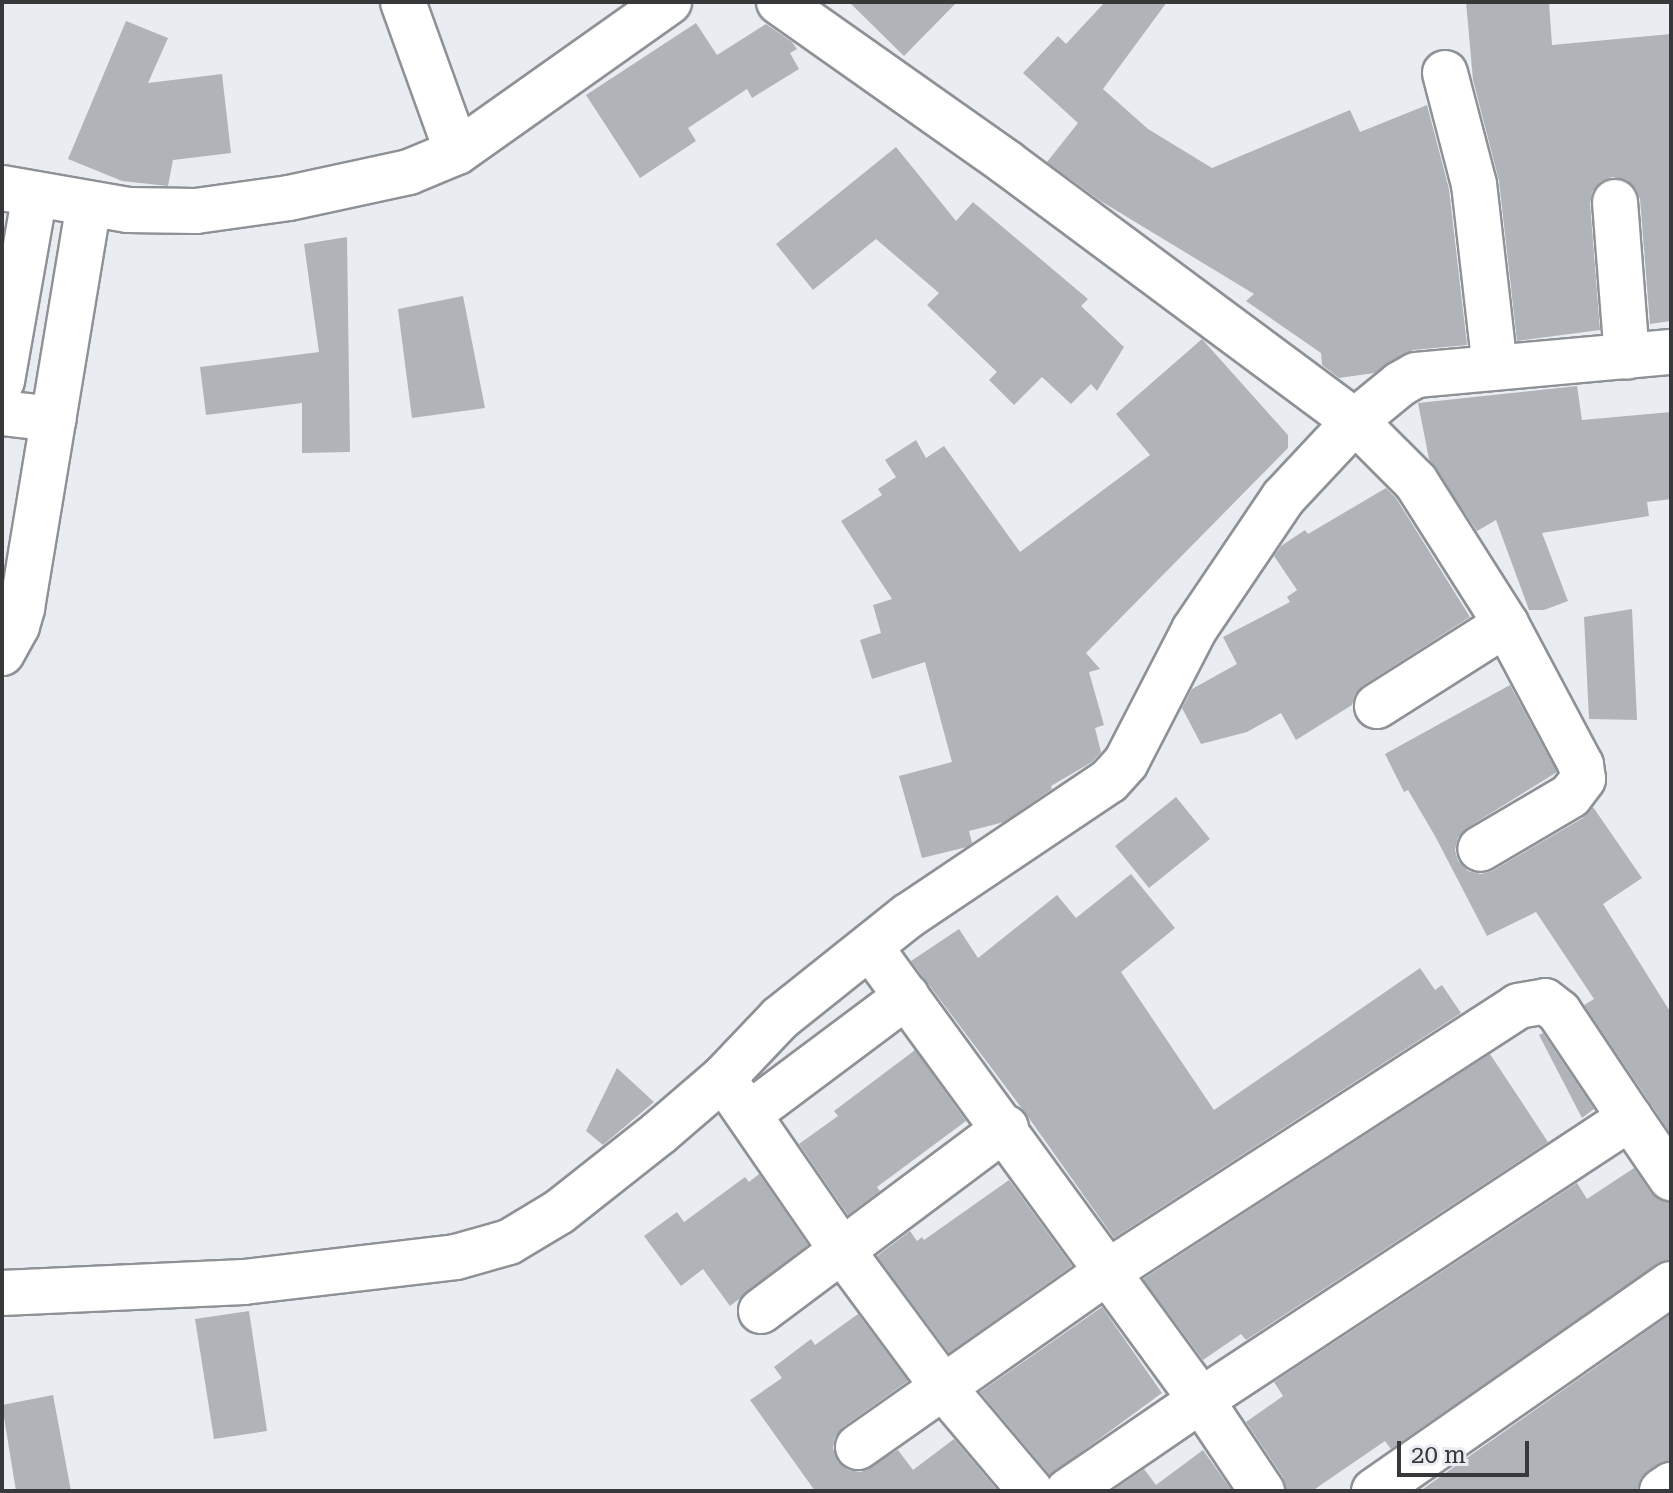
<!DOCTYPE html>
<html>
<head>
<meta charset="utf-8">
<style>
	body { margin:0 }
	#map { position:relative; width:1673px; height:1493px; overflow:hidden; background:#e9edf2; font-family:"Roboto Serif",serif }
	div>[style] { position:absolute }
	.building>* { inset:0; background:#b0b4b8 }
	.roads { filter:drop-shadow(2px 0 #8e9196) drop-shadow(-2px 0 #8e9196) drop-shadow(0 2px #8e9196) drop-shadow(0 -2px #8e9196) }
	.minor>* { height:44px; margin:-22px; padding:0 22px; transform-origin:22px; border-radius:22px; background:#fff }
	span { translate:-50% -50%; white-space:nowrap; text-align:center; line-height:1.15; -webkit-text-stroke:7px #e9edf2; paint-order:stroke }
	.frame { position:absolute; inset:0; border:4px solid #37383a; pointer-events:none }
	.scale { position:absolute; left:1397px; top:1441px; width:132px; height:36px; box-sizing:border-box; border:4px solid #37383a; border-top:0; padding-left:10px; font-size:24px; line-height:28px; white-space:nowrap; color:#37383a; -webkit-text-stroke:6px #e9edf2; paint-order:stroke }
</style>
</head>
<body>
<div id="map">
	<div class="building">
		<div style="clip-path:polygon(849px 2px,957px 2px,904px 56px)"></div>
		<div style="clip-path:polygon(1105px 2px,1167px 2px,1103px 89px,1148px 129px,1212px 168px,1350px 110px,1360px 132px,1427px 105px,1449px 189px,1467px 345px,1413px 350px,1374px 373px,1339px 378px,1322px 365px,1321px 353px,1246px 301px,1254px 294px,1099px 200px,1047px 162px,1078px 123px,1023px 73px,1058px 36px,1066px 44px)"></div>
		<div style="clip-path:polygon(1466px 2px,1549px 2px,1552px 45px,1671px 34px,1671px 321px,1650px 324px,1640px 199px,1636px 189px,1626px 180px,1612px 177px,1600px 182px,1592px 192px,1590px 203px,1600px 330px,1517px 341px,1499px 181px,1473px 80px)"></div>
		<div style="clip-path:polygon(126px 21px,168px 38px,148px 83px,222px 74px,231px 153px,173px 160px,168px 186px,122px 181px,68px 159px)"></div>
		<div style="clip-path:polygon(696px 23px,717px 55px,766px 24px,792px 42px,797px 49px,790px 53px,799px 69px,752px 98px,747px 89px,688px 128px,696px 141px,640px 178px,586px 95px)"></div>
		<div style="clip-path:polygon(896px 147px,956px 221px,973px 202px,1088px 299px,1081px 306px,1124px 347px,1097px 391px,1091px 384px,1071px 404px,1042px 377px,1014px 405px,989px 380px,997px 372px,927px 305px,939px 293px,876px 239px,813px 290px,776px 244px)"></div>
		<div style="clip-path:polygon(347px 237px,350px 452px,302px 453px,302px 403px,206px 415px,200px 367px,319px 352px,304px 244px)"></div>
		<div style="clip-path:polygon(463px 296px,485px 408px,412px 418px,398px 309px)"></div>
		<div style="clip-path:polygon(1202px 339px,1288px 435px,1288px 448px,1086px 653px,1100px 669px,1089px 672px,1104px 725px,1095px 728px,1101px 752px,1092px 762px,1051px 786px,1052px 789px,1004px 822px,969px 831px,972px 843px,967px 847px,922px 858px,899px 776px,952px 762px,925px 662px,872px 679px,860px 640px,881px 633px,873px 605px,892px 599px,841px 521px,882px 495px,878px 489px,896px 477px,885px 460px,916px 440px,926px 458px,944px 446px,1020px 552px,1150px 455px,1116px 414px)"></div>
		<div style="clip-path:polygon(1577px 386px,1582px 420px,1671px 412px,1671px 499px,1647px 502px,1649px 516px,1542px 533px,1568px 601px,1544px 610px,1529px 610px,1496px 520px,1477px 531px,1429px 459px,1418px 403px)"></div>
		<div style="clip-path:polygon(1386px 488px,1396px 498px,1470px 617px,1364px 685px,1355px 694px,1352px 705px,1296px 740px,1281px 713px,1247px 732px,1201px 744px,1182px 708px,1192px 689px,1237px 664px,1223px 637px,1290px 602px,1287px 597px,1297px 590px,1274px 556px,1281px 546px,1305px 530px,1308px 534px)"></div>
		<div style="clip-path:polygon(1632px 609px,1637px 720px,1589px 719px,1584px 617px)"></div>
		<div style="clip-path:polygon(1510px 685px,1557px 772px,1467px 828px,1458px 837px,1455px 850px,1458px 861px,1468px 871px,1481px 874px,1492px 871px,1583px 818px,1593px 807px,1642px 878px,1603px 904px,1671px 1013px,1671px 1134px,1584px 1005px,1594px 999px,1536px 912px,1487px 936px,1435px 836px,1408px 790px,1404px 792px,1385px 754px)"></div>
		<div style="clip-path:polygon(1176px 797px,1210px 839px,1149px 888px,1115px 846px)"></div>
		<div style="clip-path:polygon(1131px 874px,1175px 928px,1121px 972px,1214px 1110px,1420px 968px,1435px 990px,1442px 985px,1461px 1013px,1114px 1238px,1026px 1114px,911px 961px,959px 929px,978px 958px,1057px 895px,1076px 918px)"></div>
		<div style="clip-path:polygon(1543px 1033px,1594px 1109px,1582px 1118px,1539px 1035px)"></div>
		<div style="clip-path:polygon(915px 1050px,966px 1121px,877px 1187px,880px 1191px,848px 1215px,799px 1144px,838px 1116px,834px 1111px)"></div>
		<div style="clip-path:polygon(1490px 1054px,1548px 1142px,1246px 1340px,1241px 1334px,1203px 1360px,1143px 1279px)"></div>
		<div style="clip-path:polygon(617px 1068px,654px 1102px,603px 1145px,586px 1131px)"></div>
		<div style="clip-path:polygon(1634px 1168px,1651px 1193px,1671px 1203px,1671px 1259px,1657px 1264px,1391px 1449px,1385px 1441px,1312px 1491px,1287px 1491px,1283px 1477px,1246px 1422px,1283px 1396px,1274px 1382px,1577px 1183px,1587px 1199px)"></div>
		<div style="clip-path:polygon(759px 1174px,808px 1245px,730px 1306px,703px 1269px,681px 1286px,644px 1236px,677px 1212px,684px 1222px,745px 1177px,749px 1182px)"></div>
		<div style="clip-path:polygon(1009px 1180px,1072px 1266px,949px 1353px,877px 1256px,910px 1231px,917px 1241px,922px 1237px,924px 1240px)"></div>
		<div style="clip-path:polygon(1102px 1307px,1162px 1393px,1050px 1475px,980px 1392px)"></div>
		<div style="clip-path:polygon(249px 1311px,267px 1431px,214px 1439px,195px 1319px)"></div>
		<div style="clip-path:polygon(858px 1314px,908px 1381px,843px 1427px,835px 1437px,833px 1448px,838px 1462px,848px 1470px,861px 1472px,898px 1450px,913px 1470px,954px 1439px,998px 1491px,815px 1491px,750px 1400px,782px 1378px,774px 1367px,811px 1339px,815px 1345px)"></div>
		<div style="clip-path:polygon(1671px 1314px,1671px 1460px,1648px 1471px,1640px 1479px,1637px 1491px,1420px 1491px)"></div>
		<div style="clip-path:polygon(53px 1395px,71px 1491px,16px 1491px,2px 1405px)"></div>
		<div style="clip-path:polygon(1203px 1450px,1232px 1491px,1112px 1491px,1144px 1469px,1156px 1485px)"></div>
	</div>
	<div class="roads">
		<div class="minor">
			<div style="left:403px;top:2px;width:159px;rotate:70.2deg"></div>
			<div style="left:779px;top:2px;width:279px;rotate:35.2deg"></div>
			<div style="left:1007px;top:163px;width:433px;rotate:36.6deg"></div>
			<div style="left:1355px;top:421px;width:86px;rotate:45deg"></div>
			<div style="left:1416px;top:482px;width:168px;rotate:57.6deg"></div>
			<div style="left:1506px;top:624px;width:160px;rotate:62deg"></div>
			<div style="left:1581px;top:765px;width:14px;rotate:82deg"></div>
			<div style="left:1583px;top:779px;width:21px;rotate:127deg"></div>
			<div style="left:1570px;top:796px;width:104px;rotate:149.5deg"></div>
			<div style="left:1445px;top:73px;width:115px;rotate:75.4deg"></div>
			<div style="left:1474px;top:184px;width:184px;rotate:83.5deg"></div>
			<div style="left:2px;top:188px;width:128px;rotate:9.9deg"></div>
			<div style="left:128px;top:210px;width:68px;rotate:0.8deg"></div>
			<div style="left:196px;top:211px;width:94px;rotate:-8deg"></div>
			<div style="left:289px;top:198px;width:123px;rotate:-12.2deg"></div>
			<div style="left:409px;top:172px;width:52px;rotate:-22.6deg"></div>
			<div style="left:457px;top:152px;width:260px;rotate:-35.3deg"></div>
			<div style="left:1615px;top:202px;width:155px;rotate:85.6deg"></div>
			<div style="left:2px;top:381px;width:190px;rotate:-80deg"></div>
			<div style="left:2px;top:413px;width:52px;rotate:6.6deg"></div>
			<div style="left:2px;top:653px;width:31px;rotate:-61deg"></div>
			<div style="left:17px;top:626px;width:19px;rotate:-74deg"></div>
			<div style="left:22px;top:608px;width:409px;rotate:-80.6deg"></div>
			<div style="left:1377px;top:706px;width:153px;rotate:-32.4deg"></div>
			<div style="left:870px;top:947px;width:561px;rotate:53.84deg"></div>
			<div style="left:1201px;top:1400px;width:161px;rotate:145.6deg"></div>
			<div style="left:723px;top:1078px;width:208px;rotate:55.4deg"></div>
			<div style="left:841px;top:1249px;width:172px;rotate:53.5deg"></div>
			<div style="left:943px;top:1387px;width:136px;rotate:49.8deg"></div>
			<div style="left:749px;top:1114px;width:197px;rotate:-36.8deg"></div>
			<div style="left:1630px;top:1118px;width:73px;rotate:55.7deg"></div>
			<div style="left:2px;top:1293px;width:242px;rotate:-2.6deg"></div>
			<div style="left:244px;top:1282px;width:213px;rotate:-6.7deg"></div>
			<div style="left:456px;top:1257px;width:55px;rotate:-15.8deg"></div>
			<div style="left:509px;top:1242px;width:58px;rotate:-31deg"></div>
			<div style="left:559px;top:1212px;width:127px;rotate:-38.3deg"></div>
			<div style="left:659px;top:1133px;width:84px;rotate:-40.7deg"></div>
			<div style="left:723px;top:1078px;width:83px;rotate:-46.5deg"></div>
			<div style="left:780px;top:1018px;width:164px;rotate:-38.6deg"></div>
			<div style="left:908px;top:916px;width:242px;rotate:-33.9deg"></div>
			<div style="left:1109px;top:781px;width:25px;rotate:-48deg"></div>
			<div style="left:1126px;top:762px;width:148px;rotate:-62.7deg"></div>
			<div style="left:1194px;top:630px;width:159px;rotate:-56deg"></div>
			<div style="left:1283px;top:498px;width:105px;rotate:-46.9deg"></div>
			<div style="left:1355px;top:421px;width:58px;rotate:-39.4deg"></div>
			<div style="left:1400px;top:384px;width:18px;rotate:-29deg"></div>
			<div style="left:1416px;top:375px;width:256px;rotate:-5.2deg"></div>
			<div style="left:761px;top:1311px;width:306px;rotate:-36.8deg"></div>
			<div style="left:858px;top:1447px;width:303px;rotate:-35.1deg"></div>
			<div style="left:1106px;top:1273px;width:491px;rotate:-32.9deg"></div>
			<div style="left:1518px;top:1006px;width:27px;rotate:-10deg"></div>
			<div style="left:1545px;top:1001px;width:18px;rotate:38deg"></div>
			<div style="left:1559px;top:1012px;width:128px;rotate:56.2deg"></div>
			<div style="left:1630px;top:1118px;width:513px;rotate:146.68deg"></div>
			<div style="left:1201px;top:1400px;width:110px;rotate:56.2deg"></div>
			<div style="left:1374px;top:1491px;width:362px;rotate:-34.9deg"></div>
			<div style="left:1662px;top:1491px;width:11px;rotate:-34deg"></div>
		</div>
	</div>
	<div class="frame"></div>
	<div class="scale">20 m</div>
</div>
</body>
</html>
